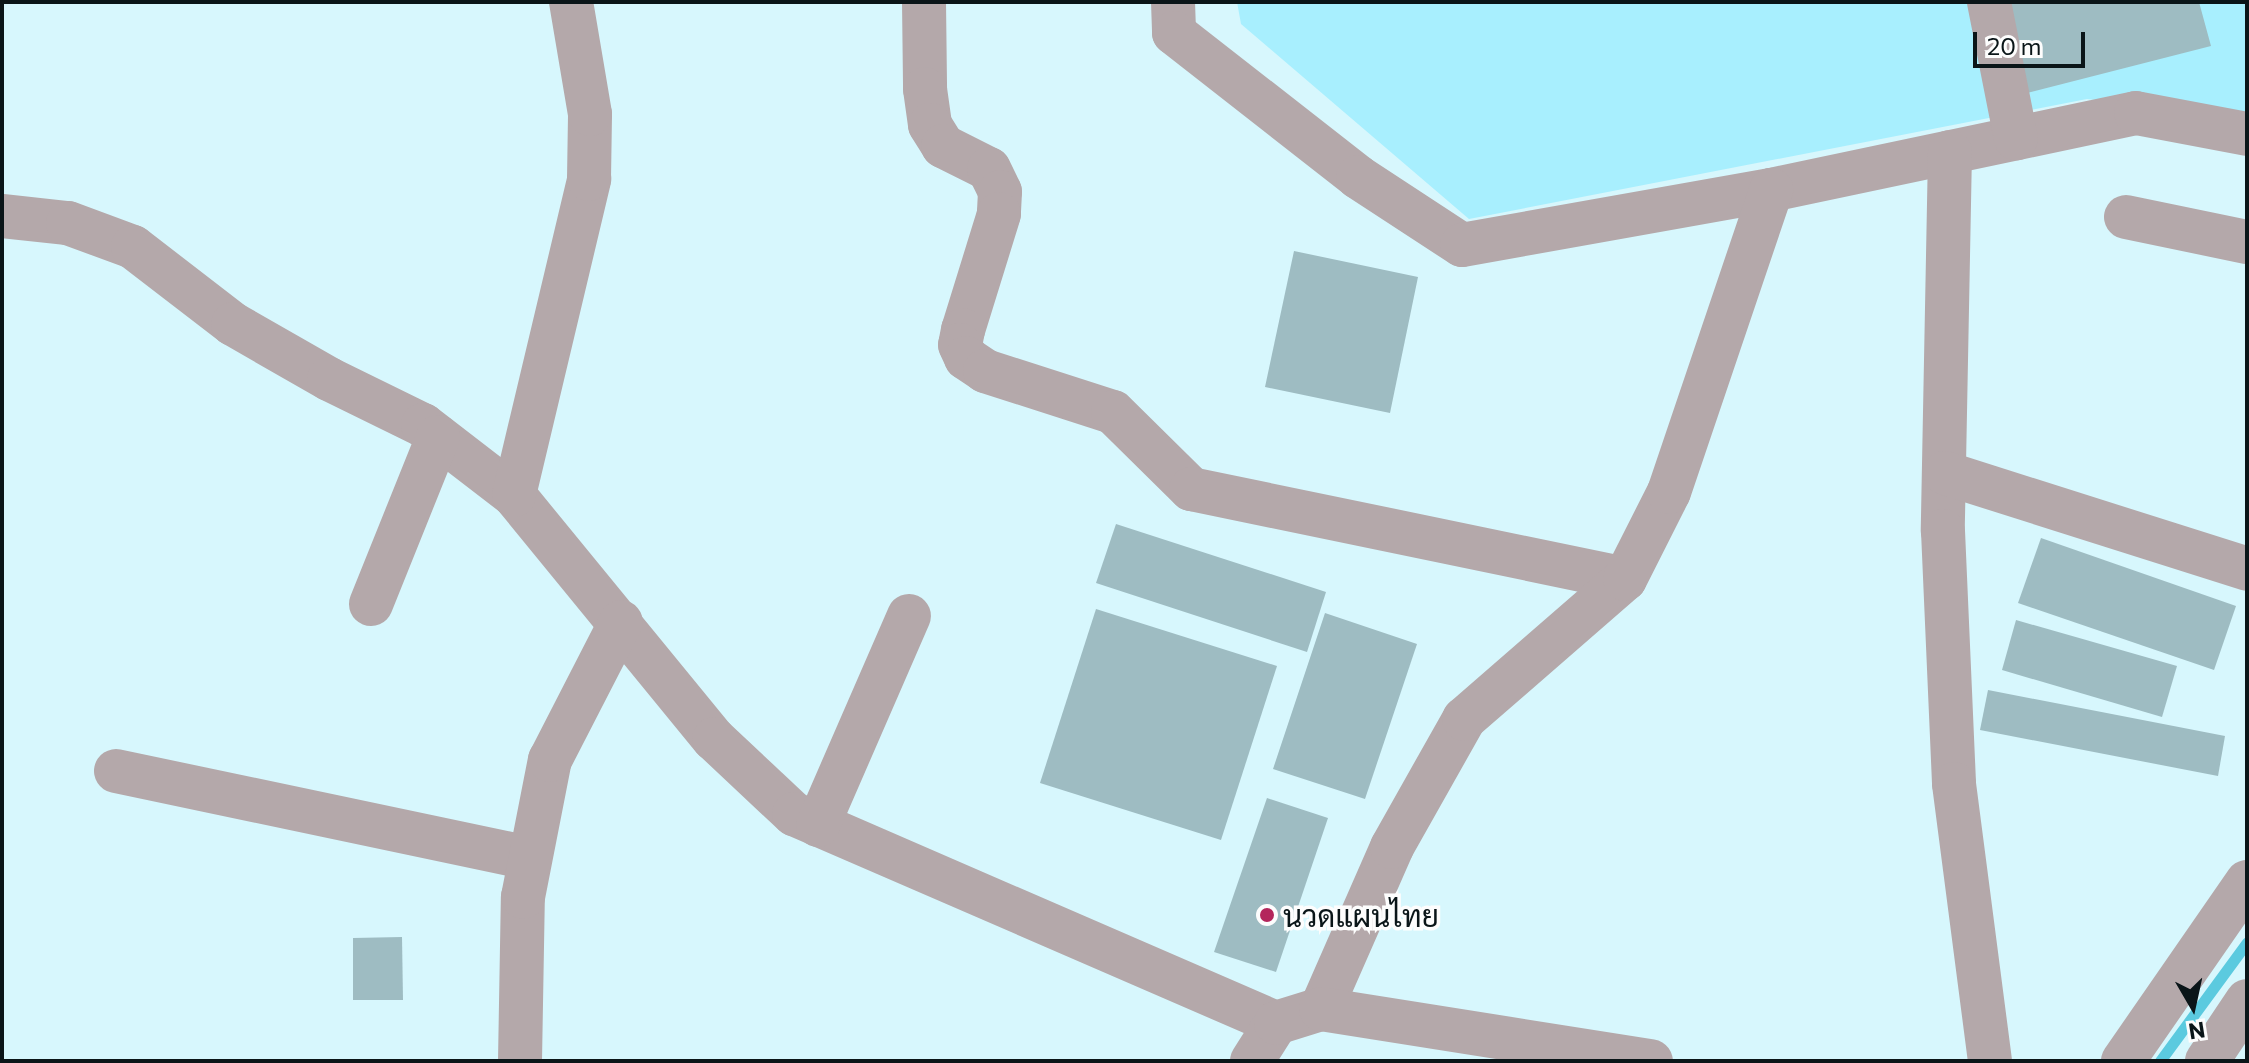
<!DOCTYPE html>
<html>
<head>
<meta charset="utf-8">
<style>
	body { margin:0 }
	#map { position:relative; width:2249px; height:1063px; overflow:hidden; background:#d7f7fd; font-family:Commissioner,Sarabun,sans-serif }
	div>[style] { position:absolute }
	.green>* { inset:0; background:#a8effe }
	.stream>* { height:11px; margin:-5.5px; padding:0 5.5px; transform-origin:5.5px; border-radius:5.5px; background:#5bcadf }
	.building>* { inset:0; background:#9ebcc2 }
	.minor>* { height:44px; margin:-22px; padding:0 22px; transform-origin:22px; border-radius:22px; background:#b4a8aa }
	.dots>* { width:22px; height:22px; translate:-50% -50%; box-sizing:border-box; border:4px solid #fdfdfd; border-radius:50% }
	span { translate:-50% -50%; white-space:nowrap; text-align:center; line-height:1.15; -webkit-text-stroke:7px #fdfdfd; paint-order:stroke }
	.poi-label { font-size:30px; color:#0a1518 }
	.left { translate:0 -50%; text-align:left }
	.frame { position:absolute; inset:0; border:4px solid #0a1518; pointer-events:none }
	.north { position:absolute; left:2153px; top:967px; width:80px; height:80px; -webkit-text-stroke:6px #fdfdfd; paint-order:stroke; rotate:171deg; font-size:22px; font-weight:700; line-height:32px; text-align:center; color:#0a1518 }
	.north::after { content:''; display:block; margin:auto; width:28px; height:36px; background:#0a1518; clip-path:polygon(50% 0,100% 100%,50% 72%,0 100%) }
	.scale { position:absolute; left:1973px; top:32px; width:112px; height:36px; box-sizing:border-box; border:4px solid #0a1518; border-top:0; padding-left:10px; font-size:24px; line-height:28px; white-space:nowrap; color:#0a1518; -webkit-text-stroke:6px #fdfdfd; paint-order:stroke }
</style>
</head>
<body>
<div id="map">
	<div class="green">
		<div style="clip-path:polygon(1237px 2px,2247px 2px,2247px 117px,2087px 99px,1469px 219px,1241px 24px)"></div>
	</div>
	<div class="stream">
		<div style="left:2160px;top:1061px;width:147px;rotate:-53.8deg"></div>
	</div>
	<div class="building">
		<div style="clip-path:polygon(2004px 2px,2199px 2px,2211px 46px,2027px 93px)"></div>
		<div style="clip-path:polygon(1294px 251px,1418px 277px,1390px 413px,1265px 387px)"></div>
		<div style="clip-path:polygon(1116px 524px,1326px 592px,1307px 652px,1096px 583px)"></div>
		<div style="clip-path:polygon(2041px 538px,2236px 606px,2214px 670px,2018px 603px)"></div>
		<div style="clip-path:polygon(1096px 609px,1277px 666px,1221px 840px,1040px 783px)"></div>
		<div style="clip-path:polygon(1325px 613px,1417px 644px,1365px 799px,1273px 769px)"></div>
		<div style="clip-path:polygon(2016px 620px,2177px 666px,2162px 717px,2002px 670px)"></div>
		<div style="clip-path:polygon(1988px 690px,2225px 736px,2218px 776px,1980px 730px)"></div>
		<div style="clip-path:polygon(1267px 798px,1328px 818px,1276px 972px,1214px 952px)"></div>
		<div style="clip-path:polygon(402px 937px,403px 1000px,353px 1000px,353px 938px)"></div>
	</div>
	<div class="minor">
		<div style="left:924px;top:2px;width:87px;rotate:89.3deg"></div>
		<div style="left:925px;top:89px;width:36px;rotate:82deg"></div>
		<div style="left:930px;top:125px;width:25px;rotate:58deg"></div>
		<div style="left:943px;top:146px;width:51px;rotate:26.6deg"></div>
		<div style="left:989px;top:169px;width:25px;rotate:64deg"></div>
		<div style="left:1000px;top:192px;width:22px;rotate:93deg"></div>
		<div style="left:999px;top:214px;width:121px;rotate:107.2deg"></div>
		<div style="left:963px;top:330px;width:15px;rotate:101deg"></div>
		<div style="left:960px;top:345px;width:14px;rotate:65deg"></div>
		<div style="left:966px;top:358px;width:23px;rotate:34deg"></div>
		<div style="left:985px;top:371px;width:134px;rotate:17.8deg"></div>
		<div style="left:1113px;top:412px;width:110px;rotate:44.6deg"></div>
		<div style="left:1191px;top:489px;width:443px;rotate:11.7deg"></div>
		<div style="left:1173px;top:2px;width:31px;rotate:88deg"></div>
		<div style="left:1174px;top:33px;width:234px;rotate:38deg"></div>
		<div style="left:1358px;top:177px;width:124px;rotate:33.2deg"></div>
		<div style="left:1462px;top:245px;width:314px;rotate:-10.1deg"></div>
		<div style="left:1771px;top:190px;width:373px;rotate:-11.9deg"></div>
		<div style="left:2136px;top:113px;width:113px;rotate:10.7deg"></div>
		<div style="left:1989px;top:2px;width:139px;rotate:78.8deg"></div>
		<div style="left:1950px;top:152px;width:379px;rotate:91.1deg"></div>
		<div style="left:1943px;top:531px;width:253px;rotate:87.5deg"></div>
		<div style="left:1954px;top:784px;width:279px;rotate:82.6deg"></div>
		<div style="left:2px;top:216px;width:66px;rotate:6.1deg"></div>
		<div style="left:68px;top:223px;width:69px;rotate:20.3deg"></div>
		<div style="left:133px;top:247px;width:126px;rotate:37.6deg"></div>
		<div style="left:233px;top:324px;width:111px;rotate:29.8deg"></div>
		<div style="left:329px;top:379px;width:105px;rotate:26.1deg"></div>
		<div style="left:423px;top:425px;width:115px;rotate:37.6deg"></div>
		<div style="left:514px;top:495px;width:315px;rotate:50.7deg"></div>
		<div style="left:714px;top:739px;width:110px;rotate:43.2deg"></div>
		<div style="left:794px;top:814px;width:525px;rotate:23.44deg"></div>
		<div style="left:2126px;top:217px;width:124px;rotate:11.7deg"></div>
		<div style="left:1945px;top:473px;width:317px;rotate:17.6deg"></div>
		<div style="left:514px;top:495px;width:325px;rotate:-76.6deg"></div>
		<div style="left:589px;top:179px;width:65px;rotate:-89.1deg"></div>
		<div style="left:590px;top:114px;width:114px;rotate:-99.6deg"></div>
		<div style="left:371px;top:604px;width:180px;rotate:-68.1deg"></div>
		<div style="left:116px;top:771px;width:423px;rotate:11.9deg"></div>
		<div style="left:818px;top:825px;width:228px;rotate:-66.5deg"></div>
		<div style="left:1321px;top:1009px;width:177px;rotate:-66.3deg"></div>
		<div style="left:1392px;top:847px;width:147px;rotate:-60.6deg"></div>
		<div style="left:1464px;top:719px;width:213px;rotate:-41deg"></div>
		<div style="left:1625px;top:579px;width:97px;rotate:-63.2deg"></div>
		<div style="left:1669px;top:492px;width:319px;rotate:-71.3deg"></div>
		<div style="left:520px;top:1061px;width:164px;rotate:-89deg"></div>
		<div style="left:523px;top:897px;width:140px;rotate:-78.9deg"></div>
		<div style="left:550px;top:760px;width:155px;rotate:-62.8deg"></div>
		<div style="left:1252px;top:1061px;width:45px;rotate:-57.7deg"></div>
		<div style="left:1276px;top:1023px;width:47px;rotate:-17.3deg"></div>
		<div style="left:1321px;top:1009px;width:334px;rotate:9deg"></div>
		<div style="left:2123px;top:1061px;width:218px;rotate:-55.3deg"></div>
		<div style="left:2207px;top:1061px;width:72px;rotate:-56.3deg"></div>
	</div>
	<div class="dots">
		<div style="left:1267px;top:915px;background:#b4265c"></div>
	</div>
	<div class="poi-label">
		<span class="left" style="left:1283px;top:915px">นวดแผนไทย</span>
	</div>
	<div class="frame"></div>
	<div class="north">N</div>
	<div class="scale">20 m</div>
</div>
</body>
</html>
